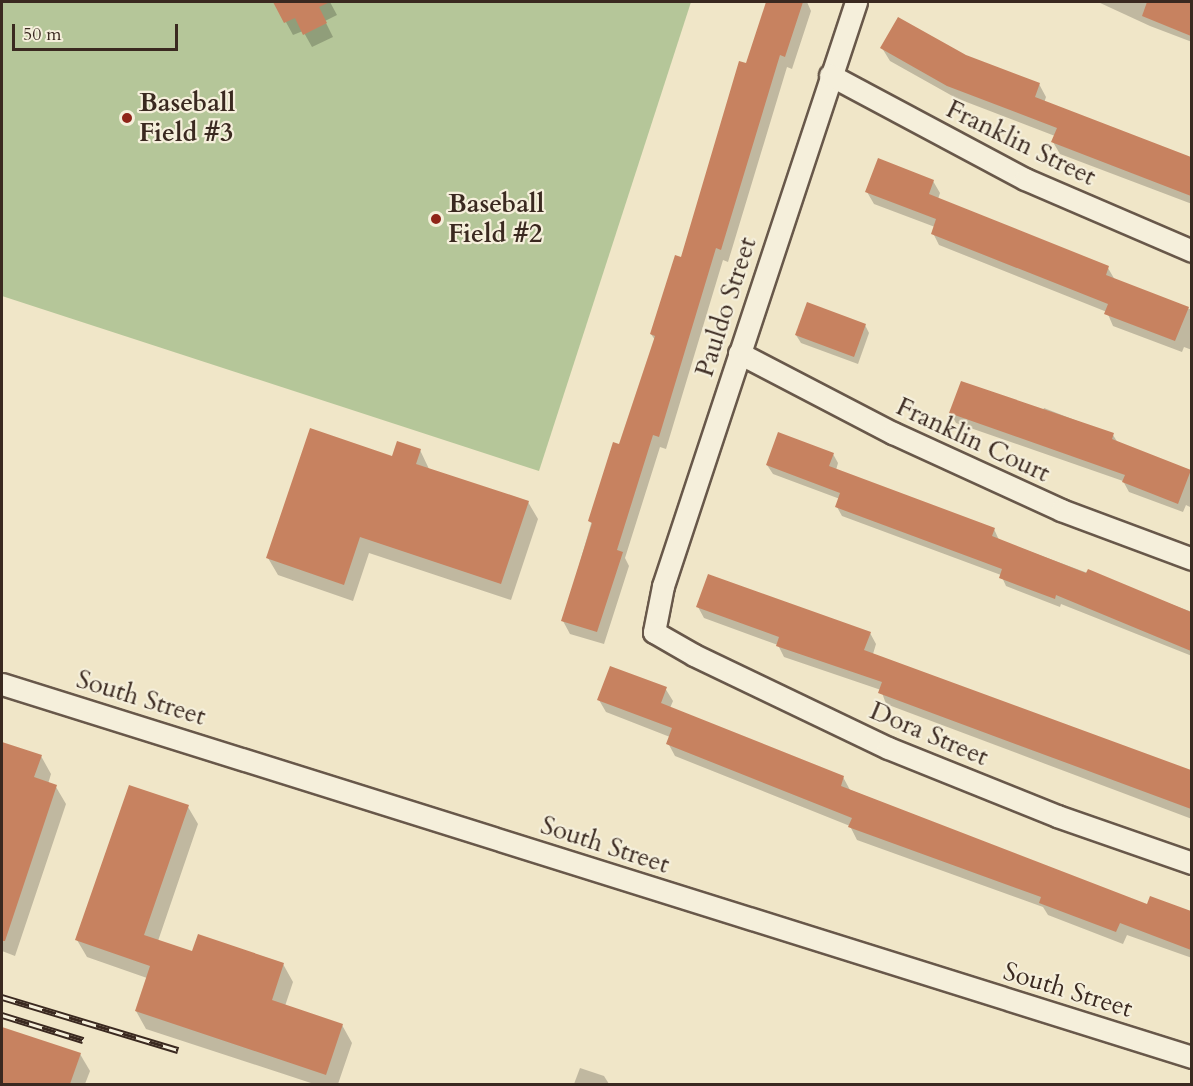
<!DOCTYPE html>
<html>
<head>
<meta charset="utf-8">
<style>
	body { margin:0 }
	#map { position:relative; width:1193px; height:1086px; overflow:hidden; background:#f0e6c8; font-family:Cardo,serif }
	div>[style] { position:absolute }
	.green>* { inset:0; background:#b5c699 }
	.shadow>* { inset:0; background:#0003 }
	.building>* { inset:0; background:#c78260 }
	.roads { filter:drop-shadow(2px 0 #68584a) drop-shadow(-2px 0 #68584a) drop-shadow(0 2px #68584a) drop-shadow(0 -2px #68584a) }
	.minor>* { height:21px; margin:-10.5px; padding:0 10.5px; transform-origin:10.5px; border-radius:10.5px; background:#f5efdb }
	.rail>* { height:7px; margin-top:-3.5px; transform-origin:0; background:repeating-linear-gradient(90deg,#f5efdb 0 14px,#3a2920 0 28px); box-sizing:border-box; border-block:2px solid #3a2920 }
	.dots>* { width:16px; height:16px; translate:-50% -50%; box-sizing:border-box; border:3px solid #f5efdb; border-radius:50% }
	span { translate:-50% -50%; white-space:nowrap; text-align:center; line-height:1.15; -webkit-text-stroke:4.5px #f5efdb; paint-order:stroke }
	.poi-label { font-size:26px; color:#3a2920; font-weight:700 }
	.left { translate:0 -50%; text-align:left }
	.street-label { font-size:26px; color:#3a2920 }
	.frame { position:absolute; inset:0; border:3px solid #3a2920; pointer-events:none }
	.scale { position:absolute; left:12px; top:24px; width:166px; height:27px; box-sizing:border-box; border:3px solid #3a2920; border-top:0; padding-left:8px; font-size:18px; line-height:21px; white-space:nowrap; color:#3a2920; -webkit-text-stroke:4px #f5efdb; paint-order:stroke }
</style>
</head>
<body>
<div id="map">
	<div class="green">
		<div style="clip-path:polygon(2px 2px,691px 2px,539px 471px,2px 296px)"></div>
	</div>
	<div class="shadow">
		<div style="clip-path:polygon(275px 2px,330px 2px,337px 15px,325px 21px,333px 37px,312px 47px,303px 31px,293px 35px)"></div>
		<div style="clip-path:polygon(767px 2px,807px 2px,811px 11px,792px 69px,787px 67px,728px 262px,723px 260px,666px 449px,660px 447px,625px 558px,629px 566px,604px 644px,570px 634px,563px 621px,614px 444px,620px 446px,655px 340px,651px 334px,682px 259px)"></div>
		<div style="clip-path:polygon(1098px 2px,1192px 2px,1192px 42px,1150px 26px)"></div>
		<div style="clip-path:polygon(882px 48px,965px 57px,1039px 84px,1046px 97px,1044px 103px,1192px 159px,1192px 204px,1060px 154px,1053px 142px,1055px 136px,956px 98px,890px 61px)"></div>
		<div style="clip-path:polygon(933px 181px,940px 193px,938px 199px,1108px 268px,1115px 280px,1192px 310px,1192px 350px,1184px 347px,1182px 352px,1113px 326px,1107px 312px,939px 245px,933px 233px,935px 227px,874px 204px,867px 192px)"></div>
		<div style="clip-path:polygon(865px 325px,869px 333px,858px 364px,801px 343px,796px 335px)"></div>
		<div style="clip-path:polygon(1044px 408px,1113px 435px,1118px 443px,1192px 471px,1192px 508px,1186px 505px,1183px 512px,1129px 492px,1123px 481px,956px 423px,951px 413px,1042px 412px)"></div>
		<div style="clip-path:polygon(420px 450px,429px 469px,528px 502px,538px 519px,511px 600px,369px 553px,353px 601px,278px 575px,268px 558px,393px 458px)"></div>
		<div style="clip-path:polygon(833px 454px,838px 463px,836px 470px,994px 529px,999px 540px,1192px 612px,1192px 656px,1061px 604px,1060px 607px,1006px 586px,1001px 575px,842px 516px,837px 507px,840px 499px,773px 474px,767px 465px)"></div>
		<div style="clip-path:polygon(698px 607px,870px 633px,876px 644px,873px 654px,1192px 772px,1192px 819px,886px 704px,881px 690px,784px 657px,778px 645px,704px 618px)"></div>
		<div style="clip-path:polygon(665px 688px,673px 701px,670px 708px,843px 777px,850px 790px,1148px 906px,1151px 898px,1192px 913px,1192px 958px,1127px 935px,1123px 944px,1048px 915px,1043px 907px,857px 840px,850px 826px,675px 756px,668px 743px,670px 737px,606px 712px,599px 700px)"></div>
		<div style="clip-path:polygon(2px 743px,41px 756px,51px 774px,48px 784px,56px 787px,66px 804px,15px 956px,2px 951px)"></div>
		<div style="clip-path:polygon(188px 807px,198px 824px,158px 941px,193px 953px,283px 964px,293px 982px,285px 1006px,342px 1025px,352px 1043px,338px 1084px,314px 1084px,146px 1029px,136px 1011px,147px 978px,87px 957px,77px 940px)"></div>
		<div style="clip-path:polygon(2px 1028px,80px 1054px,90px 1071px,85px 1084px,2px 1084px)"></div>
		<div style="clip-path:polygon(580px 1068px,604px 1076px,609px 1084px,574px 1084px)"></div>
	</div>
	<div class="building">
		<div style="clip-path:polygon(273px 2px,330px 2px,319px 7px,327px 23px,303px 35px,295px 18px,284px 23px)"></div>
		<div style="clip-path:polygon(766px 2px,803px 2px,785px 57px,780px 55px,721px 250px,716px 248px,659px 437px,653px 435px,617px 550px,623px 552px,597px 632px,561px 621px,592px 523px,588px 521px,613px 442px,619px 444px,655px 336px,650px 334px,675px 255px,681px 257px,739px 61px,746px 63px)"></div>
		<div style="clip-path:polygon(1147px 2px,1191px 2px,1191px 36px,1142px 16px)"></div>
		<div style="clip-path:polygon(898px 17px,966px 55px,1040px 83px,1035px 97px,1191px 157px,1191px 196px,1051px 142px,1057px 128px,947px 86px,880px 48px)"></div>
		<div style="clip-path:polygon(878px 158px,934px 180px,929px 194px,1109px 266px,1106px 275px,1189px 307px,1175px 341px,1104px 314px,1108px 304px,931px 234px,936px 219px,865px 192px)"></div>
		<div style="clip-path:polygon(807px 302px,866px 324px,854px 357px,795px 335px)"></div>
		<div style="clip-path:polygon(961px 381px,1114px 433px,1112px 439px,1191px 470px,1178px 504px,1122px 482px,1125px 475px,949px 413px)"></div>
		<div style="clip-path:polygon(310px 428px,392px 456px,397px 441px,421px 449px,416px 464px,529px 501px,501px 584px,360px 537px,344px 585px,266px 558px)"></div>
		<div style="clip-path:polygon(778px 432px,834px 453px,829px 466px,995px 528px,992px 536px,1086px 573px,1088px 569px,1191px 612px,1191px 651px,1056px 595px,1055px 599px,999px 578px,1002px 569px,835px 507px,840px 493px,766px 465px)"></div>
		<div style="clip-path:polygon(708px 574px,871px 632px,864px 650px,1191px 770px,1191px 809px,878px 693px,882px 682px,776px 646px,779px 637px,696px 607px)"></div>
		<div style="clip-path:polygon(610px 666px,667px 687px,661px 703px,844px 776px,841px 786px,1147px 904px,1150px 896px,1191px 911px,1191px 950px,1120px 923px,1116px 932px,1039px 903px,1041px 897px,848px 827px,852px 818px,666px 744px,672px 728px,597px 700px)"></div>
		<div style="clip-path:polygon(2px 742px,42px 755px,34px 777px,57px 785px,5px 941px,2px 941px)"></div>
		<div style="clip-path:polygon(129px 785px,189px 805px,144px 935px,192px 951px,198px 934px,284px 963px,272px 1000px,343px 1024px,326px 1075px,135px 1011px,150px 966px,75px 940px)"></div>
		<div style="clip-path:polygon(2px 1027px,81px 1053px,70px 1084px,2px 1084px)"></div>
	</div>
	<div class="roads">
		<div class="minor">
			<div style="left:856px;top:2px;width:615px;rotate:108.29deg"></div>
			<div style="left:663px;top:586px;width:47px;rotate:101.1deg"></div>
			<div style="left:654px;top:632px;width:46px;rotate:29.9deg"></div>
			<div style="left:694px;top:655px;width:215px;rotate:25.6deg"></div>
			<div style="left:888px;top:748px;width:182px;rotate:21.9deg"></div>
			<div style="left:1057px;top:816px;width:143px;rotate:19.2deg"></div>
			<div style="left:830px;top:75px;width:221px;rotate:28.1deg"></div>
			<div style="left:1025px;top:179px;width:182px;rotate:23.3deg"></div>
			<div style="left:739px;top:353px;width:174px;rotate:27.5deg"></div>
			<div style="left:893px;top:433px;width:185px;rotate:24.6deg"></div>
			<div style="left:1061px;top:510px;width:140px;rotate:20.5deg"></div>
			<div style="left:2px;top:684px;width:1247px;rotate:17.4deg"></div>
		</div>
	</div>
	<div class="rail">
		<div style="left:2px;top:997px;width:184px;rotate:16.8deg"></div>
		<div style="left:2px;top:1015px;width:85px;rotate:17.2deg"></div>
	</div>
	<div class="dots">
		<div style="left:127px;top:118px;background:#8f2418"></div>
		<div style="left:436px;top:219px;background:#8f2418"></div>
	</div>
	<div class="poi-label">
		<span class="left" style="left:139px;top:118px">Baseball<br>Field #3</span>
		<span class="left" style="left:448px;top:219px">Baseball<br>Field #2</span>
	</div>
	<div class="street-label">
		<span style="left:1021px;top:143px;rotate:26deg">Franklin Street</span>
		<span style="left:726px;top:307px;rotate:-72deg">Pauldo Street</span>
		<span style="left:973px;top:440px;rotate:25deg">Franklin Court</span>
		<span style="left:141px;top:698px;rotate:17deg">South Street</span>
		<span style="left:929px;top:734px;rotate:23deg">Dora Street</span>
		<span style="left:605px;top:845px;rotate:18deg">South Street</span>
		<span style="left:1068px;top:990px;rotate:17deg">South Street</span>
	</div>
	<div class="frame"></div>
	<div class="scale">50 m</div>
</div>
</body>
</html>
